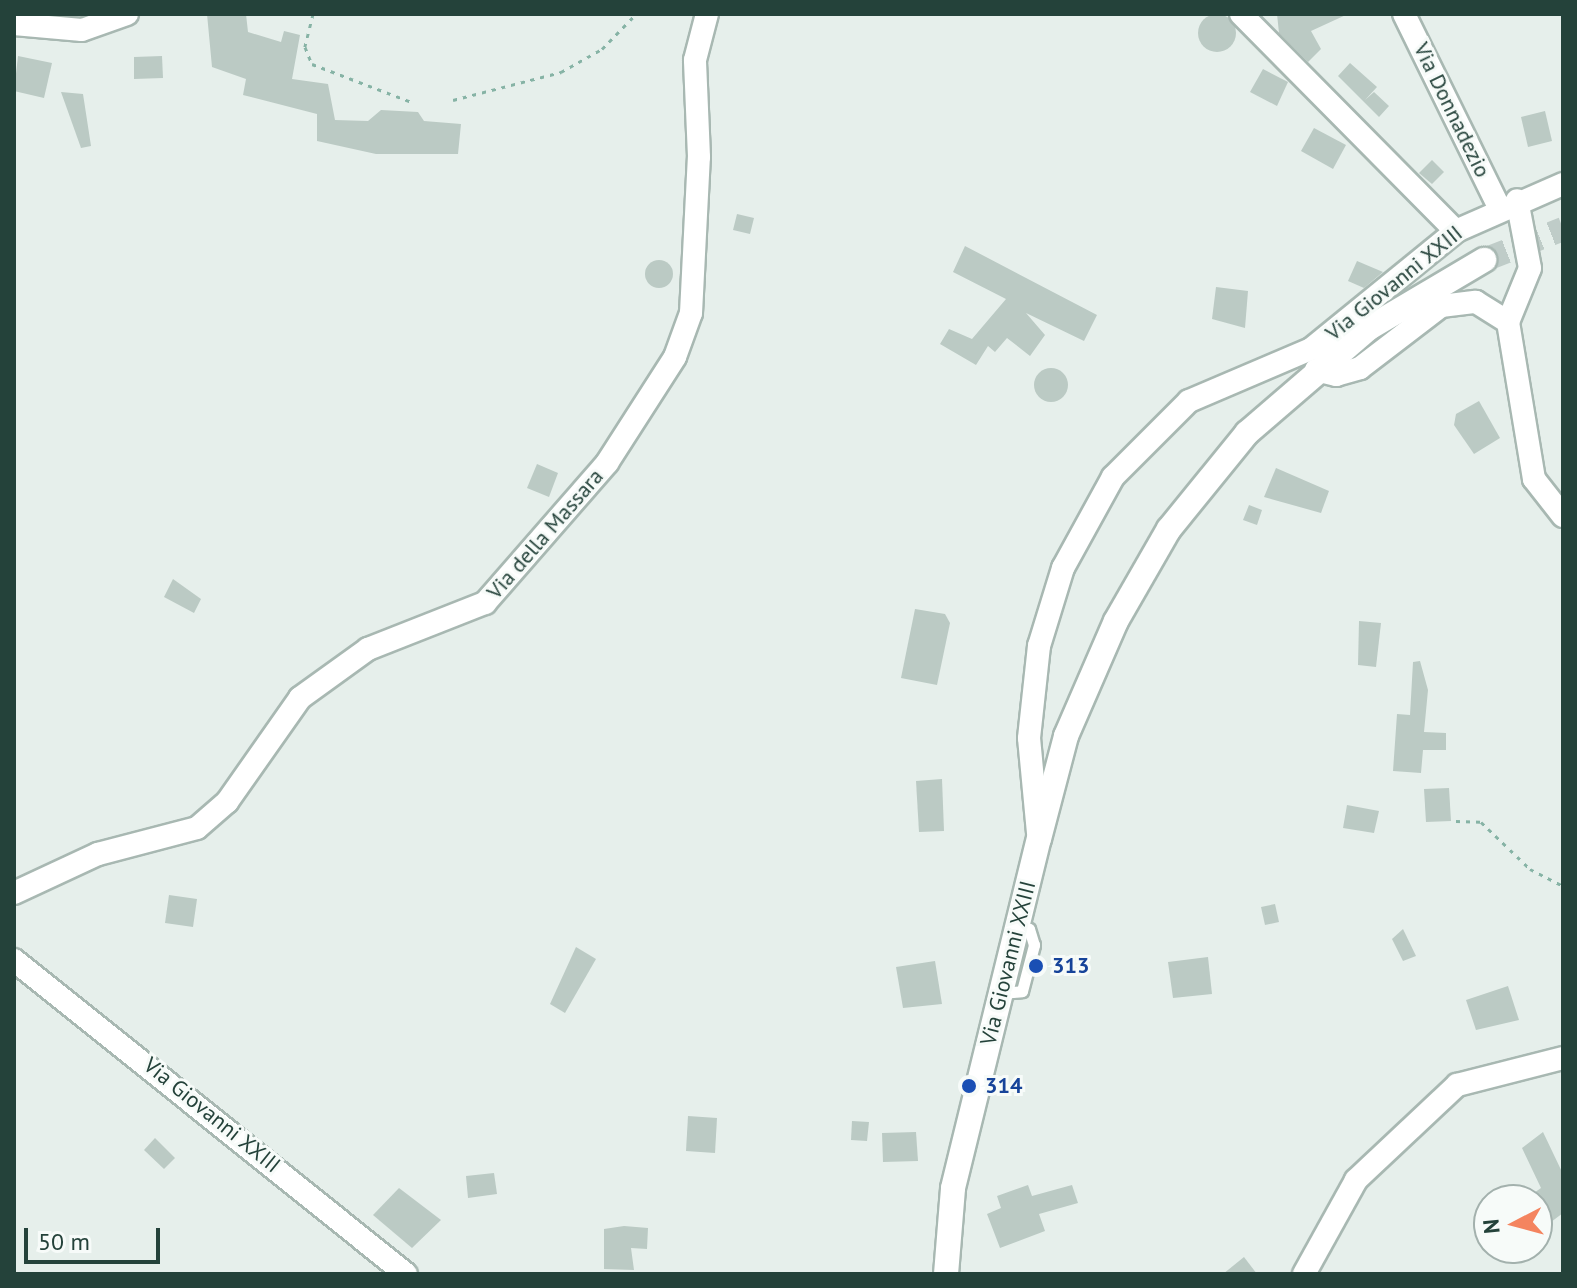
<!DOCTYPE html>
<html>
<head>
<meta charset="utf-8">
<style>
	body { margin:0 }
	#map { position:relative; width:1577px; height:1288px; overflow:hidden; background:#e6efeb; font-family:"PT Sans",sans-serif }
	div>[style] { position:absolute }
	.building>* { inset:0; background:#bbcac4 }
	.round { border-radius:50% }
	.secondary-tunnel>* { height:24px; margin-top:-12px; transform-origin:0; background:repeating-linear-gradient(90deg,#bfccc8 0 24px,transparent 0 36px) }
	.path>* { height:3px; margin-top:-1.5px; transform-origin:0; background:repeating-linear-gradient(90deg,#86b3a5 0 4px,transparent 0 10px) }
	.roads { filter:drop-shadow(2px 0 #a8b8b2) drop-shadow(-2px 0 #a8b8b2) drop-shadow(0 2px #a8b8b2) drop-shadow(0 -2px #a8b8b2) }
	.service>* { height:11px; margin:-5.5px; padding:0 5.5px; transform-origin:5.5px; border-radius:5.5px; background:#fff }
	.minor>* { height:22px; margin:-11px; padding:0 11px; transform-origin:11px; border-radius:11px; background:#fff }
	.secondary>* { height:24px; margin:-12px; padding:0 12px; transform-origin:12px; border-radius:12px; background:#fff }
	.dots>* { width:22px; height:22px; translate:-50% -50%; box-sizing:border-box; border:4px solid #f7fbf9; border-radius:50% }
	span { translate:-50% -50%; white-space:nowrap; text-align:center; line-height:1.15; -webkit-text-stroke:6px #f7fbf9; paint-order:stroke }
	.street-label { font-size:22px; color:#24423a }
	.transit-label { font-size:22px; color:#164399; font-weight:700 }
	.left { translate:0 -50%; text-align:left }
	.frame { position:absolute; inset:0; border:16px solid #24423a; pointer-events:none }
	.north { position:absolute; left:1473px; top:1184px; width:80px; height:80px; box-sizing:border-box; background:#f7fbf9; border:2px solid #a3b1ad; border-radius:50%; rotate:264deg; font-size:22px; font-weight:700; line-height:32px; text-align:center; color:#24423a }
	.north::after { content:''; display:block; margin:auto; width:28px; height:36px; background:#f4845f; clip-path:polygon(50% 0,100% 100%,50% 72%,0 100%) }
	.scale { position:absolute; left:24px; top:1228px; width:136px; height:36px; box-sizing:border-box; border:4px solid #24423a; border-top:0; padding-left:10px; font-size:24px; line-height:28px; white-space:nowrap; color:#24423a; -webkit-text-stroke:6px #f7fbf9; paint-order:stroke }
</style>
</head>
<body>
<div id="map">
	<div class="building">
		<div class="round" style="left:1198px;top:14px;width:38px;height:38px"></div>
		<div style="clip-path:polygon(207px 14px,246px 14px,248px 32px,281px 42px,284px 31px,300px 35px,292px 79px,328px 84px,335px 120px,368px 121px,381px 110px,418px 112px,424px 121px,461px 124px,458px 154px,376px 154px,317px 141px,317px 114px,243px 95px,246px 79px,212px 67px)"></div>
		<div style="clip-path:polygon(1277px 14px,1348px 14px,1311px 31px,1321px 49px,1308px 62px,1279px 33px)"></div>
		<div style="clip-path:polygon(18px 56px,52px 63px,44px 98px,14px 91px)"></div>
		<div style="clip-path:polygon(162px 56px,163px 78px,134px 79px,134px 57px)"></div>
		<div style="clip-path:polygon(1350px 63px,1377px 87px,1365px 100px,1374px 92px,1389px 106px,1379px 117px,1338px 76px)"></div>
		<div style="clip-path:polygon(1263px 69px,1288px 82px,1277px 106px,1250px 92px)"></div>
		<div style="clip-path:polygon(61px 92px,83px 94px,91px 146px,81px 148px)"></div>
		<div style="clip-path:polygon(1545px 111px,1552px 141px,1528px 147px,1521px 117px)"></div>
		<div style="clip-path:polygon(1314px 128px,1346px 145px,1333px 169px,1301px 151px)"></div>
		<div style="clip-path:polygon(1432px 160px,1444px 172px,1432px 184px,1419px 173px)"></div>
		<div style="clip-path:polygon(737px 214px,754px 218px,750px 234px,733px 230px)"></div>
		<div style="clip-path:polygon(965px 246px,1097px 315px,1084px 341px,1026px 313px,1045px 335px,1030px 356px,1007px 338px,995px 352px,988px 346px,976px 365px,940px 344px,949px 329px,972px 339px,1006px 299px,953px 272px)"></div>
		<div class="round" style="left:645px;top:260px;width:28px;height:28px"></div>
		<div style="clip-path:polygon(1357px 261px,1383px 272px,1364px 288px,1348px 281px)"></div>
		<div style="clip-path:polygon(1216px 287px,1248px 291px,1245px 328px,1212px 319px)"></div>
		<div class="round" style="left:1034px;top:368px;width:34px;height:34px"></div>
		<div style="clip-path:polygon(1479px 401px,1500px 438px,1474px 454px,1454px 425px,1456px 414px)"></div>
		<div style="clip-path:polygon(537px 464px,558px 473px,549px 497px,527px 488px)"></div>
		<div style="clip-path:polygon(1276px 468px,1329px 491px,1321px 513px,1264px 497px)"></div>
		<div style="clip-path:polygon(1249px 505px,1262px 510px,1257px 525px,1243px 520px)"></div>
		<div style="clip-path:polygon(173px 579px,201px 599px,194px 613px,164px 597px)"></div>
		<div style="clip-path:polygon(915px 609px,945px 614px,950px 623px,937px 685px,901px 678px)"></div>
		<div style="clip-path:polygon(1359px 621px,1381px 623px,1376px 667px,1358px 665px)"></div>
		<div style="clip-path:polygon(1420px 661px,1428px 690px,1424px 732px,1446px 733px,1446px 750px,1423px 750px,1421px 773px,1393px 771px,1397px 714px,1410px 715px,1413px 662px)"></div>
		<div style="clip-path:polygon(942px 779px,944px 831px,919px 832px,916px 781px)"></div>
		<div style="clip-path:polygon(1449px 788px,1451px 821px,1426px 822px,1424px 789px)"></div>
		<div style="clip-path:polygon(1347px 805px,1379px 811px,1374px 833px,1343px 828px)"></div>
		<div style="clip-path:polygon(169px 895px,197px 899px,193px 927px,165px 923px)"></div>
		<div style="clip-path:polygon(1275px 904px,1279px 922px,1265px 925px,1261px 907px)"></div>
		<div style="clip-path:polygon(1403px 929px,1416px 956px,1403px 961px,1392px 939px)"></div>
		<div style="clip-path:polygon(576px 947px,596px 959px,565px 1013px,550px 1004px)"></div>
		<div style="clip-path:polygon(1208px 957px,1212px 994px,1173px 998px,1168px 962px)"></div>
		<div style="clip-path:polygon(935px 961px,942px 1004px,903px 1008px,896px 967px)"></div>
		<div style="clip-path:polygon(1508px 986px,1519px 1020px,1476px 1030px,1466px 1000px)"></div>
		<div style="clip-path:polygon(688px 1116px,717px 1118px,715px 1153px,686px 1151px)"></div>
		<div style="clip-path:polygon(852px 1121px,869px 1122px,867px 1141px,851px 1140px)"></div>
		<div style="clip-path:polygon(916px 1132px,918px 1161px,883px 1162px,882px 1133px)"></div>
		<div style="clip-path:polygon(1543px 1132px,1563px 1174px,1563px 1213px,1551px 1222px,1531px 1195px,1541px 1188px,1522px 1148px)"></div>
		<div style="clip-path:polygon(155px 1138px,175px 1158px,164px 1169px,144px 1150px)"></div>
		<div style="clip-path:polygon(494px 1173px,497px 1194px,468px 1198px,466px 1176px)"></div>
		<div style="clip-path:polygon(1028px 1185px,1032px 1196px,1072px 1185px,1078px 1203px,1039px 1214px,1045px 1231px,1000px 1248px,987px 1214px,1001px 1208px,997px 1196px)"></div>
		<div style="clip-path:polygon(399px 1188px,441px 1220px,412px 1248px,373px 1215px)"></div>
		<div style="clip-path:polygon(624px 1226px,648px 1228px,647px 1249px,631px 1248px,634px 1270px,604px 1269px,604px 1229px)"></div>
		<div style="clip-path:polygon(1244px 1257px,1257px 1274px,1223px 1274px)"></div>
	</div>
	<div class="secondary-tunnel">
		<div style="left:1484px;top:260px;width:85px;rotate:-21.4deg"></div>
	</div>
	<div class="path">
		<div style="left:313px;top:14px;width:34px;rotate:104deg"></div>
		<div style="left:305px;top:47px;width:18px;rotate:68deg"></div>
		<div style="left:312px;top:64px;width:109px;rotate:20.9deg"></div>
		<div style="left:453px;top:100px;width:112px;rotate:-14.5deg"></div>
		<div style="left:561px;top:72px;width:47px;rotate:-29.3deg"></div>
		<div style="left:602px;top:49px;width:49px;rotate:-45.8deg"></div>
		<div style="left:1456px;top:821px;width:25px;rotate:2deg"></div>
		<div style="left:1481px;top:822px;width:68px;rotate:43.8deg"></div>
		<div style="left:1530px;top:869px;width:37px;rotate:27deg"></div>
	</div>
	<div class="roads">
		<div class="service">
			<div style="left:1001px;top:993px;width:21px;rotate:-5deg"></div>
			<div style="left:1022px;top:991px;width:48px;rotate:-75.4deg"></div>
			<div style="left:1034px;top:945px;width:17px;rotate:-107deg"></div>
			<div style="left:1029px;top:929px;width:10px;rotate:-163deg"></div>
		</div>
		<div class="minor">
			<div style="left:1241px;top:14px;width:305px;rotate:45.3deg"></div>
			<div style="left:1404px;top:14px;width:215px;rotate:63.8deg"></div>
			<div style="left:14px;top:24px;width:68px;rotate:5deg"></div>
			<div style="left:82px;top:30px;width:48px;rotate:-19.6deg"></div>
			<div style="left:1508px;top:322px;width:58px;rotate:-67.8deg"></div>
			<div style="left:1530px;top:268px;width:69px;rotate:-100.8deg"></div>
			<div style="left:1316px;top:370px;width:21px;rotate:14deg"></div>
			<div style="left:1336px;top:375px;width:25px;rotate:-16deg"></div>
			<div style="left:1360px;top:368px;width:102px;rotate:-37.4deg"></div>
			<div style="left:1441px;top:306px;width:35px;rotate:-7deg"></div>
			<div style="left:1476px;top:302px;width:38px;rotate:32deg"></div>
			<div style="left:1508px;top:322px;width:159px;rotate:80.6deg"></div>
			<div style="left:1534px;top:479px;width:47px;rotate:51.9deg"></div>
			<div style="left:1038px;top:833px;width:95px;rotate:-95.4deg"></div>
			<div style="left:1029px;top:738px;width:93px;rotate:-83.8deg"></div>
			<div style="left:1039px;top:646px;width:82px;rotate:-72.9deg"></div>
			<div style="left:1063px;top:568px;width:104px;rotate:-61.2deg"></div>
			<div style="left:1113px;top:477px;width:107px;rotate:-45deg"></div>
			<div style="left:1189px;top:401px;width:133px;rotate:-23.1deg"></div>
			<div style="left:1311px;top:349px;width:187px;rotate:-39.1deg"></div>
			<div style="left:1456px;top:231px;width:117px;rotate:-23.7deg"></div>
			<div style="left:14px;top:893px;width:93px;rotate:-24.9deg"></div>
			<div style="left:98px;top:854px;width:102px;rotate:-14.7deg"></div>
			<div style="left:197px;top:828px;width:40px;rotate:-41deg"></div>
			<div style="left:227px;top:802px;width:127px;rotate:-54.9deg"></div>
			<div style="left:300px;top:698px;width:84px;rotate:-35.8deg"></div>
			<div style="left:368px;top:649px;width:126px;rotate:-21.5deg"></div>
			<div style="left:485px;top:603px;width:186px;rotate:-48.9deg"></div>
			<div style="left:607px;top:463px;width:126px;rotate:-57.3deg"></div>
			<div style="left:675px;top:357px;width:47px;rotate:-70deg"></div>
			<div style="left:691px;top:313px;width:156px;rotate:-87.1deg"></div>
			<div style="left:699px;top:157px;width:97px;rotate:-92.4deg"></div>
			<div style="left:695px;top:60px;width:48px;rotate:-75.4deg"></div>
			<div style="left:14px;top:960px;width:502px;rotate:38.7deg"></div>
			<div style="left:1304px;top:1274px;width:107px;rotate:-61deg"></div>
			<div style="left:1356px;top:1180px;width:139px;rotate:-43.2deg"></div>
			<div style="left:1457px;top:1085px;width:109px;rotate:-14.3deg"></div>
		</div>
		<div class="secondary">
			<div style="left:946px;top:1274px;width:86px;rotate:-85.3deg"></div>
			<div style="left:953px;top:1188px;width:359px;rotate:-76.2deg"></div>
			<div style="left:1039px;top:839px;width:106px;rotate:-75.3deg"></div>
			<div style="left:1066px;top:736px;width:125px;rotate:-66.5deg"></div>
			<div style="left:1116px;top:621px;width:106px;rotate:-60.1deg"></div>
			<div style="left:1169px;top:529px;width:124px;rotate:-50.9deg"></div>
			<div style="left:1247px;top:433px;width:161px;rotate:-40.7deg"></div>
			<div style="left:1369px;top:328px;width:134px;rotate:-30.6deg"></div>
		</div>
	</div>
	<div class="dots">
		<div style="left:1036px;top:966px;background:#1a4fb4"></div>
		<div style="left:969px;top:1086px;background:#1a4fb4"></div>
	</div>
	<div class="street-label">
		<span style="left:1452px;top:110px;rotate:64deg">Via Donnadezio</span>
		<span style="left:1394px;top:283px;rotate:-39deg">Via Giovanni XXIII</span>
		<span style="left:545px;top:534px;rotate:-49deg">Via della Massara</span>
		<span style="left:1008px;top:963px;rotate:-76deg">Via Giovanni XXIII</span>
		<span style="left:212px;top:1115px;rotate:39deg">Via Giovanni XXIII</span>
	</div>
	<div class="transit-label">
		<span class="left" style="left:1052px;top:966px">313</span>
		<span class="left" style="left:985px;top:1086px">314</span>
	</div>
	<div class="frame"></div>
	<div class="north">N</div>
	<div class="scale">50 m</div>
</div>
</body>
</html>
